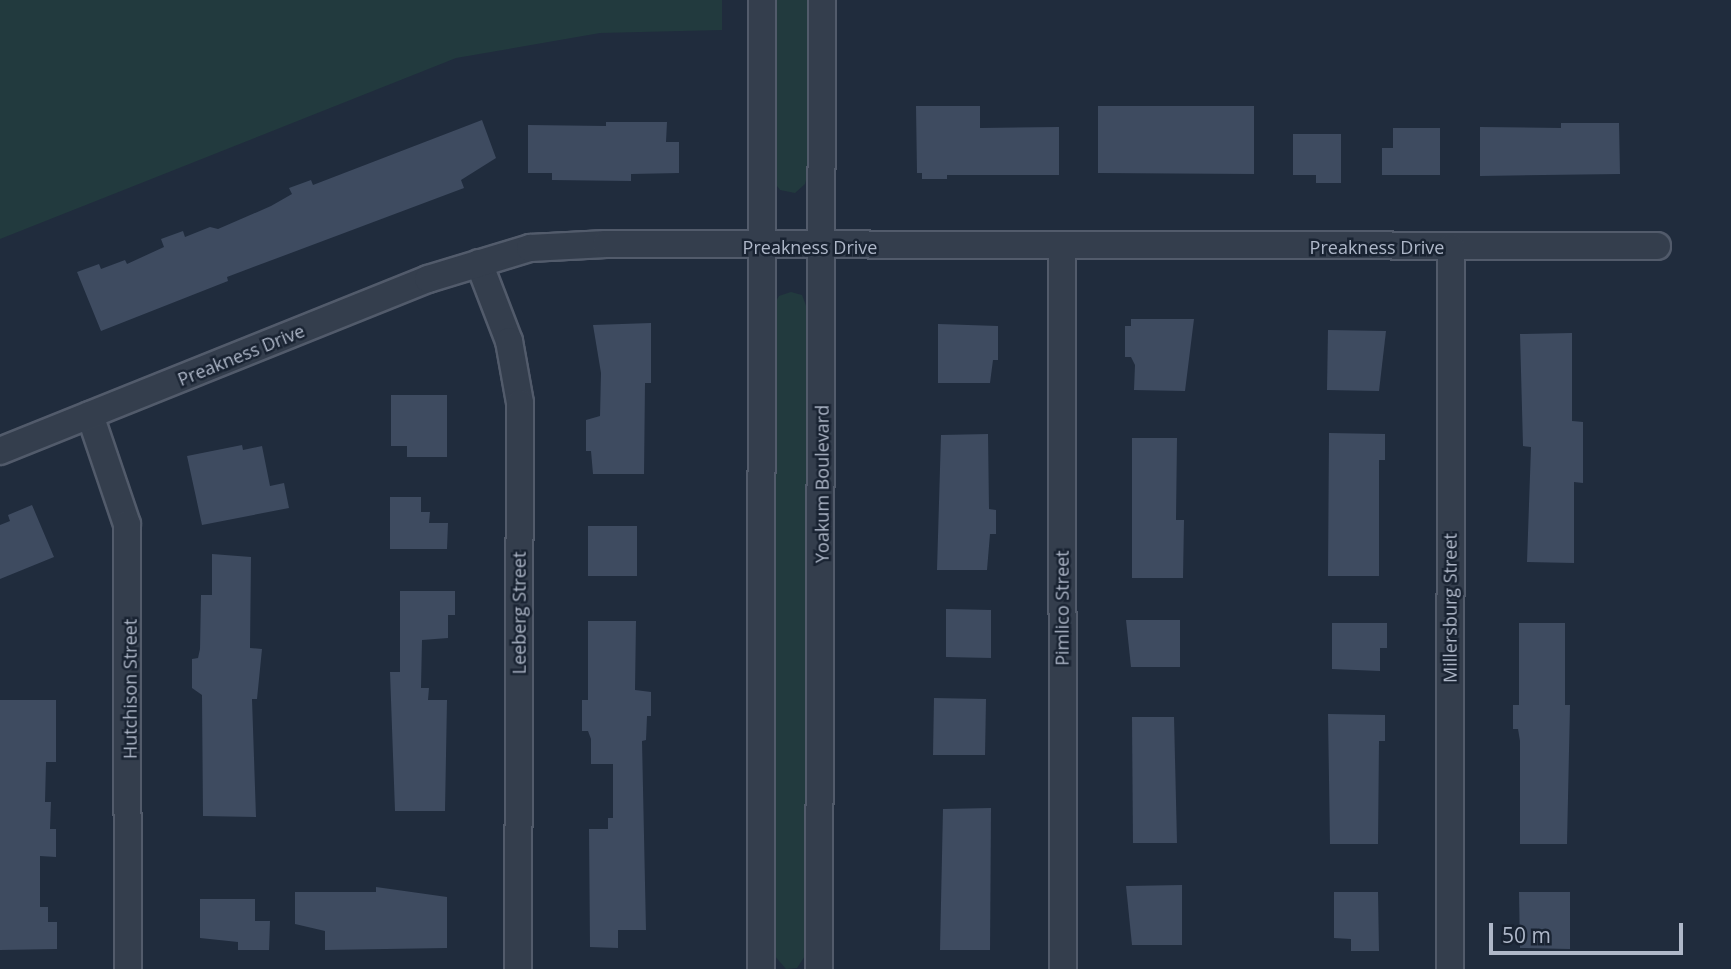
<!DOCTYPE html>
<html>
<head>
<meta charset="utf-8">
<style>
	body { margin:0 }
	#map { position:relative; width:1731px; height:969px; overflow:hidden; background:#202c3d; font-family:"Open Sans",sans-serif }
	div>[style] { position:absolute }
	.green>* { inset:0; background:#223a3e }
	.building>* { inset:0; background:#3e4b60 }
	.roads { filter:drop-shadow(2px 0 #525b6b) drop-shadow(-2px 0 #525b6b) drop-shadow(0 2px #525b6b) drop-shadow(0 -2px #525b6b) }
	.minor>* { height:26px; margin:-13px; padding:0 13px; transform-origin:13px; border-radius:13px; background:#343e4d }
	span { translate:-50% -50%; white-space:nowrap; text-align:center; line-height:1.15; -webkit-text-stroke:5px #192332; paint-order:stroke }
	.street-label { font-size:18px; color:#afb8c9 }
	.scale { position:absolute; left:1489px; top:923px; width:194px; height:32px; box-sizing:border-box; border:4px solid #afb8c9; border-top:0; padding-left:9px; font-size:21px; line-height:24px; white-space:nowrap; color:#afb8c9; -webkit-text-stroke:5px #192332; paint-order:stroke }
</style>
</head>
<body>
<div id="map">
	<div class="green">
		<div style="clip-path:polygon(0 0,722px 0,722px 30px,600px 33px,456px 58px,0 239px)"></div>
		<div style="clip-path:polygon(773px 0,808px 0,808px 172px,805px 184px,795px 193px,780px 190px,774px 182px)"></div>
		<div style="clip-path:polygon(791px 292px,802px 295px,808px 311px,807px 953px,797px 968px,786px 969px,773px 954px,774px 305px,779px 296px)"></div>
	</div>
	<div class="building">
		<div style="clip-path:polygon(916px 106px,980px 106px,980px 128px,1059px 127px,1059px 175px,947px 175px,947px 179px,922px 179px,922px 173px,917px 173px)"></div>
		<div style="clip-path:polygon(1098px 106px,1254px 106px,1254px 174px,1098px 173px)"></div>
		<div style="clip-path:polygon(482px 120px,496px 158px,461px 180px,464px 188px,227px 277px,228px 281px,101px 331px,77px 272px,99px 264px,101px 269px,125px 260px,127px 264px,164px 247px,161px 239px,183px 231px,185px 237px,210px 227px,218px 229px,271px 206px,292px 194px,289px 188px,311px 180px,313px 185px)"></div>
		<div style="clip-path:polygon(606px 122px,667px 122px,666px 142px,679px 142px,679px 173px,631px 174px,631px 181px,552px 180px,552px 173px,528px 173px,528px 125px,606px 126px)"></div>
		<div style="clip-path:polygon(1561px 123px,1619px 123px,1620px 174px,1480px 176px,1480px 127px,1561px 128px)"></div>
		<div style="clip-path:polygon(1393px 128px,1440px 128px,1440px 175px,1382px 175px,1382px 148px,1393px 148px)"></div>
		<div style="clip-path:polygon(1293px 134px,1341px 134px,1341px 183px,1316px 183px,1316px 175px,1293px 175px)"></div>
		<div style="clip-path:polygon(1131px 319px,1194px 319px,1185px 391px,1134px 390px,1135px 365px,1131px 357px,1125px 357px,1125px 326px,1131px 326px)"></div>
		<div style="clip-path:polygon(651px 323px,651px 383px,645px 383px,644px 474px,593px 474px,591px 451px,586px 451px,586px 420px,600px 416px,601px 373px,593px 325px)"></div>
		<div style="clip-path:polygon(938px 324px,998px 326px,998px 360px,993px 360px,990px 383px,938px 383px)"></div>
		<div style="clip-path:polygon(1328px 330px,1386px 331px,1379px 391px,1327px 390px)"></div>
		<div style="clip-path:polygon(1572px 333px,1572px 421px,1583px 422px,1583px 483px,1574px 482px,1574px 563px,1527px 562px,1531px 447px,1523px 446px,1520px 334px)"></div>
		<div style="clip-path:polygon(391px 395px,447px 395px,447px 457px,407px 457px,407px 446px,391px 446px)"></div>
		<div style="clip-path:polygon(1329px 433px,1385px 434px,1385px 460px,1379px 460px,1379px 576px,1328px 576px)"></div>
		<div style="clip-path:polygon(988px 434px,989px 509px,996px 510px,996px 534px,990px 534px,987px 570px,937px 570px,941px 435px)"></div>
		<div style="clip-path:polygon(1132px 438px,1177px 438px,1176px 520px,1184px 520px,1183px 578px,1132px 578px)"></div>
		<div style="clip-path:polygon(242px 445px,243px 450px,262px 446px,270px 486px,284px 483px,289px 508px,202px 525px,187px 456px)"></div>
		<div style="clip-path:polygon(390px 497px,421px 497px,421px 512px,430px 512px,429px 523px,448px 523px,447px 549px,390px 549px)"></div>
		<div style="clip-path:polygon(32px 505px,54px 557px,0 579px,0 525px,10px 521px,8px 515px)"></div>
		<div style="clip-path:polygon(588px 526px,637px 526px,637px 576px,588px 576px)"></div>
		<div style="clip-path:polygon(212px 554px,251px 557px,250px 648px,262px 649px,257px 699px,252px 699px,256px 817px,203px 816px,202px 695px,192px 688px,192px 659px,198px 658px,200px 649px,201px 595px,212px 595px)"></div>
		<div style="clip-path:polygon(400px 591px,455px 591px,455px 615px,448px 615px,448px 638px,422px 640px,421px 688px,429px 688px,428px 700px,447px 700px,445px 811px,395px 811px,390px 672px,400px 672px)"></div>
		<div style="clip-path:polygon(946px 609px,991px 610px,991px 658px,946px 657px)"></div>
		<div style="clip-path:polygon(1126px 620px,1180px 620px,1180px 667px,1131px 667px)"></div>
		<div style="clip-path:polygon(588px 621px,636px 621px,635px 690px,651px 692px,651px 716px,647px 716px,646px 740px,642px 741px,646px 930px,618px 930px,618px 948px,590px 947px,589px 829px,608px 829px,608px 818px,613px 818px,613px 764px,591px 764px,591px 739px,588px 731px,582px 731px,582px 700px,588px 700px)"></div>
		<div style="clip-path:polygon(1332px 623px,1387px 623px,1387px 648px,1380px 648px,1380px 671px,1332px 669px)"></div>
		<div style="clip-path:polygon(1519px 623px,1565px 623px,1565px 705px,1570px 705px,1567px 844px,1520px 844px,1520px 741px,1518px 729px,1513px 729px,1513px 705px,1519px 705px)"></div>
		<div style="clip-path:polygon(934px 698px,986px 699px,985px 755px,933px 755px)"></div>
		<div style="clip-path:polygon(0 700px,56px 700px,56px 762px,46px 762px,45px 802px,51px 802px,50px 829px,56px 829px,56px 857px,40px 856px,40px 907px,48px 907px,48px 922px,57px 922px,57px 949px,0 950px)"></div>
		<div style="clip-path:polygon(1328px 714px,1385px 715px,1385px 741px,1379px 741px,1378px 844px,1330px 844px)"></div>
		<div style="clip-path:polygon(1132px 717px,1174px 717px,1177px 843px,1133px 843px)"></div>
		<div style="clip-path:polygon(991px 808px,990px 950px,940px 950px,943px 809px)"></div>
		<div style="clip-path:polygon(1182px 885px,1182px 945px,1132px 945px,1126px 886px)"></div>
		<div style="clip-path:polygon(376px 887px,447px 897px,447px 948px,325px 950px,325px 931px,295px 924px,295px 892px,376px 892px)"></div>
		<div style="clip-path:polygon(1334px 892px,1378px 892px,1379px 951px,1351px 951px,1351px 939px,1334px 938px)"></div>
		<div style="clip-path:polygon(1519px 892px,1570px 892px,1570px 949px,1520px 948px)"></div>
		<div style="clip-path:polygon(200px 899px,255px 899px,255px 921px,270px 921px,269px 950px,238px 950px,238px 942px,200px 938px)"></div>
	</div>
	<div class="roads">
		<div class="minor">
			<div style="left:1062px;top:247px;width:722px;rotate:89.92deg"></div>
			<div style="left:479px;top:263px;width:84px;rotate:69deg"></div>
			<div style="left:509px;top:341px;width:63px;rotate:79.9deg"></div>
			<div style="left:520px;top:403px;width:566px;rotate:90.2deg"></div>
			<div style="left:90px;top:415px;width:115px;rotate:71.3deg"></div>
			<div style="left:127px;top:524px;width:445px;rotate:89.9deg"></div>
			<div style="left:0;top:451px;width:461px;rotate:-21.9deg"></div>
			<div style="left:428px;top:279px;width:107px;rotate:-16.9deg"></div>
			<div style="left:530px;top:248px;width:76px;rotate:-3deg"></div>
			<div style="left:606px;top:244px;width:1051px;rotate:0.11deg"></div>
			<div style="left:761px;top:969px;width:969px;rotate:-89.94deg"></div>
			<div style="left:819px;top:969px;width:969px;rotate:-89.82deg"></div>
			<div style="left:1450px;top:969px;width:722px;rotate:-89.92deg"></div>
		</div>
	</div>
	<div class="street-label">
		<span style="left:810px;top:247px">Preakness Drive</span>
		<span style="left:1377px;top:247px">Preakness Drive</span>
		<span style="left:241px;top:355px;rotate:-22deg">Preakness Drive</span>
		<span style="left:822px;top:484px;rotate:-90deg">Yoakum Boulevard</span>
		<span style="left:1062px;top:608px;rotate:-90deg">Pimlico Street</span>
		<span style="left:1450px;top:608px;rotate:-90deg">Millersburg Street</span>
		<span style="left:519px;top:613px;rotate:-90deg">Leeberg Street</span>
		<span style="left:130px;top:689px;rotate:-90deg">Hutchison Street</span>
	</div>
	<div class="scale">50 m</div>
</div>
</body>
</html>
